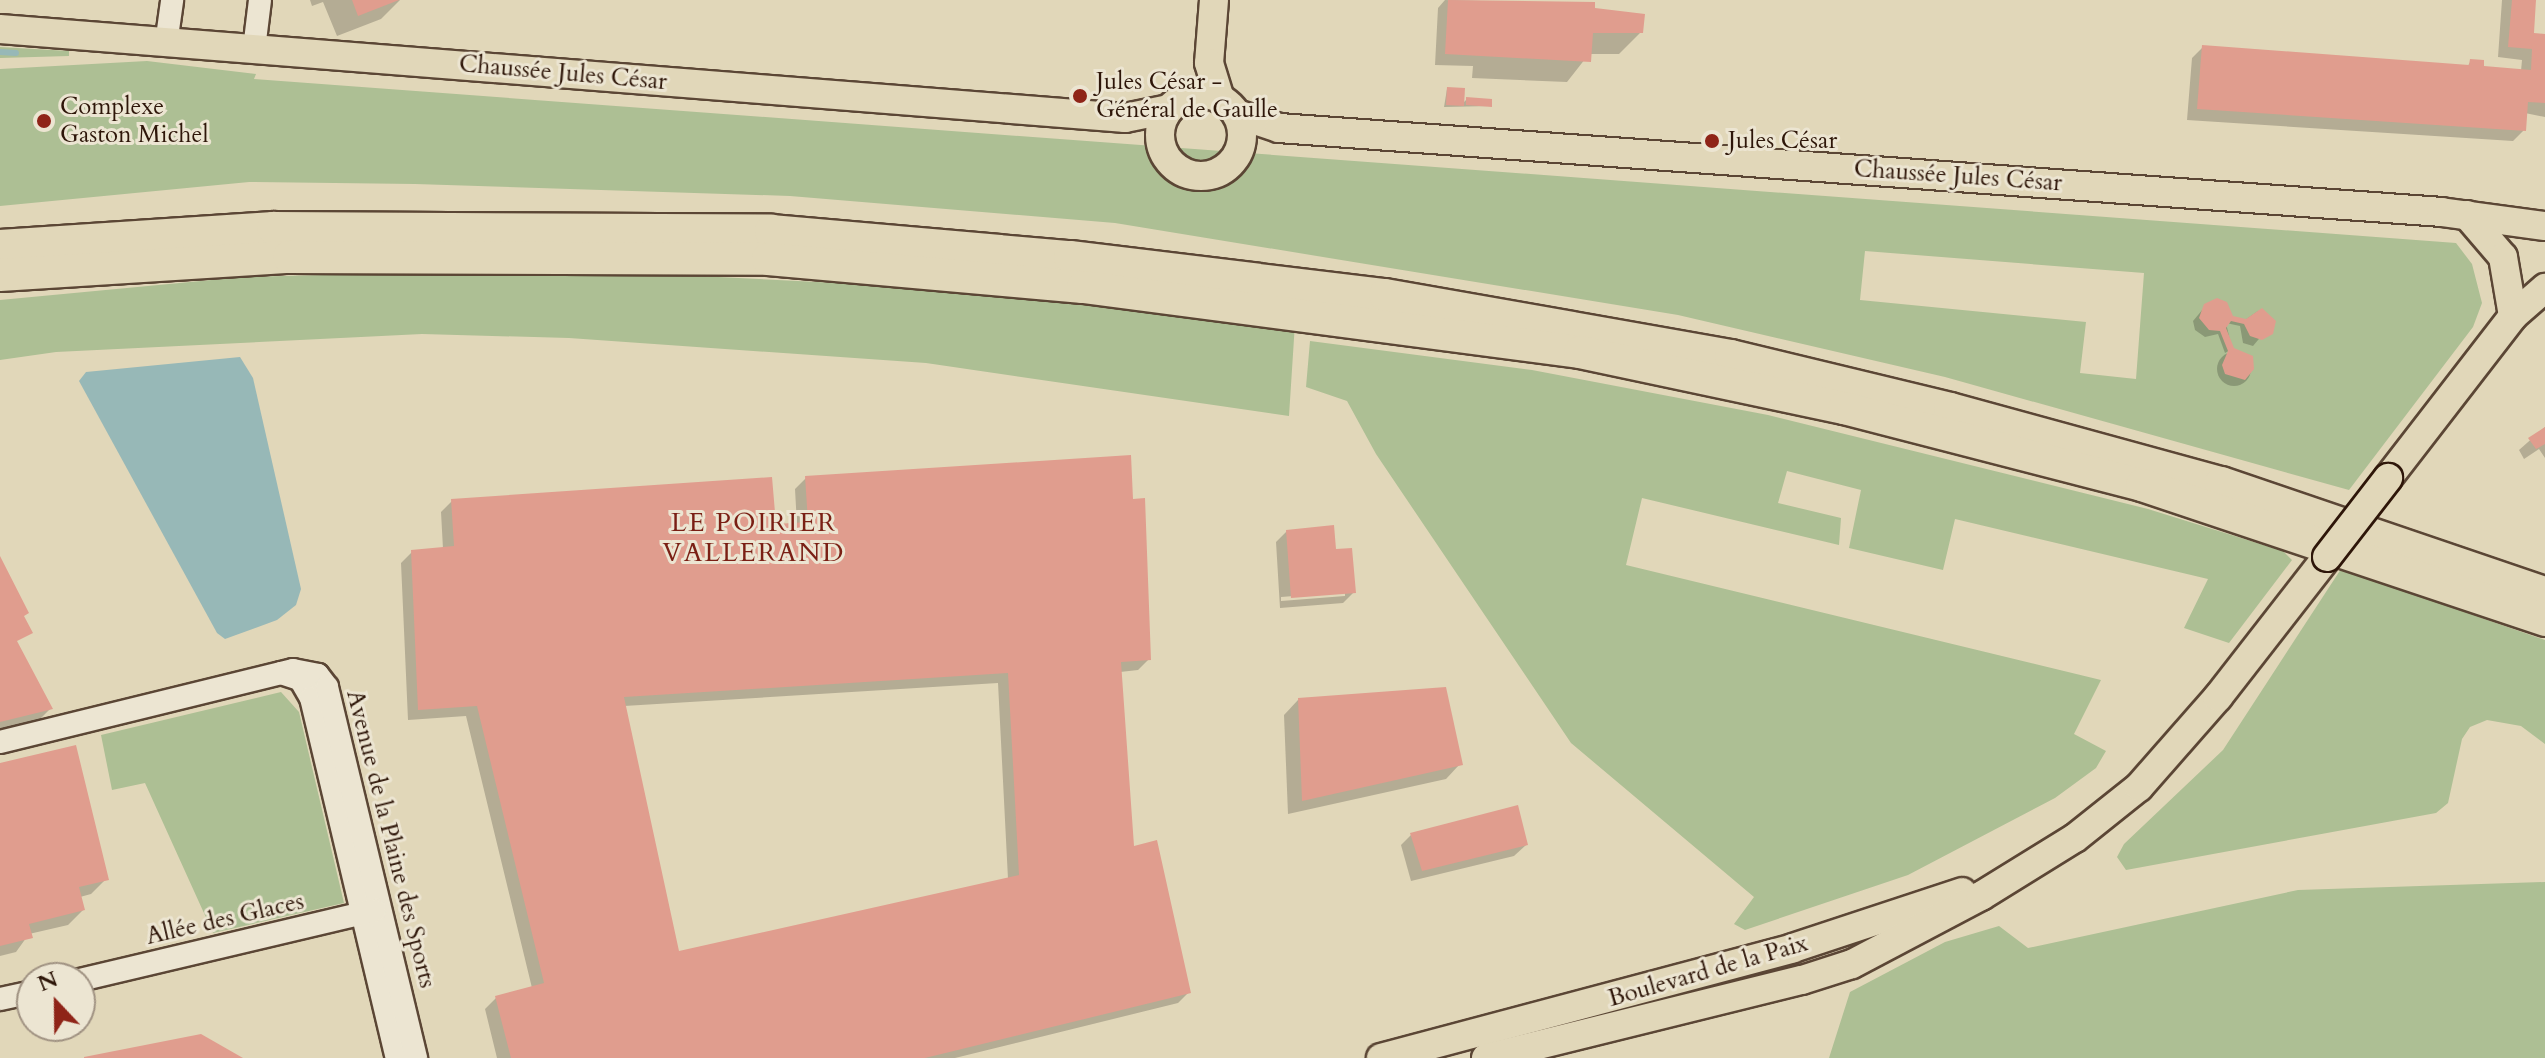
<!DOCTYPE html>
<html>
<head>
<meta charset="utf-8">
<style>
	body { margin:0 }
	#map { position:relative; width:2545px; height:1058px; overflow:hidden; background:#e1d7b9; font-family:Cardo,serif }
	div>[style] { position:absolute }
	.green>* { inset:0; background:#adbf94 }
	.water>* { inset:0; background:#97b8b7 }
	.shadow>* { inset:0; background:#0003 }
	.round { border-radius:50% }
	.stream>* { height:6px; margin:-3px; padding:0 3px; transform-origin:3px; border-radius:3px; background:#97b8b7 }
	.building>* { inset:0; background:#e09d8e }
	.roads { filter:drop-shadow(2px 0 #5b4635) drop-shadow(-2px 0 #5b4635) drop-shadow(0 2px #5b4635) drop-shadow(0 -2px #5b4635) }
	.minor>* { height:22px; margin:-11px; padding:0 11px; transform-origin:11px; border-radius:11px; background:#ece5d2 }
	.major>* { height:28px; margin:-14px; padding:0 14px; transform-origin:14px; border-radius:14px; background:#e1d7b9 }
	.major>.ring { margin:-14px; padding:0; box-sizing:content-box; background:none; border:28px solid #e1d7b9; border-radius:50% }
	.highway>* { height:32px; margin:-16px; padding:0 16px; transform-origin:16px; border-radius:16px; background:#e1d7b9 }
	.bridges { filter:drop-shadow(2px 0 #2e1609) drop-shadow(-2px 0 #2e1609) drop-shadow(0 2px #2e1609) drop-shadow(0 -2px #2e1609) }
	.major-bridge>* { height:28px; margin:-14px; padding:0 14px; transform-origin:14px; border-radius:14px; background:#e1d7b9 }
	.dots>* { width:22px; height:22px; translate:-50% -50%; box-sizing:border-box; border:4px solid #ece5d2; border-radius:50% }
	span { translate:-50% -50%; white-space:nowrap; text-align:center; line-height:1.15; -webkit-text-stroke:6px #ece5d2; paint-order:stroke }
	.street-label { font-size:24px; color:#2e1609 }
	.poi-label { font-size:24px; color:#2e1609 }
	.left { translate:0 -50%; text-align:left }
	.neighbourhood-label { font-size:26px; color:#7a1f14; letter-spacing:2px }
	.north { position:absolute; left:16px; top:962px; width:80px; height:80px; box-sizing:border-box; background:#ece5d2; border:2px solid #a09282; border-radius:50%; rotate:338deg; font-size:22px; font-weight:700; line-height:32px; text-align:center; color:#2e1609 }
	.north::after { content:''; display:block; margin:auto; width:28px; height:36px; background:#8f2418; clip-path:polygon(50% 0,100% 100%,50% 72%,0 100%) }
</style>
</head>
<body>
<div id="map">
	<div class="green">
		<div style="clip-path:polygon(0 47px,69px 51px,69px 56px,0 58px)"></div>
		<div style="clip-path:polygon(evenodd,147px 61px,256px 74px,254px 79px,2456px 243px,2472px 264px,2482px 303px,2473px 327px,2349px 490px,1945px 377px,1678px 315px,1115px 223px,790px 196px,415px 184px,249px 182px,0 206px,0 69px,147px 61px,1865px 251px,2144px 273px,2136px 379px,2080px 373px,2086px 322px,1860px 300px,1865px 251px)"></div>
		<div style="clip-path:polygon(556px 269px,980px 290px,1295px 323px,1289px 416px,926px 363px,569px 338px,422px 334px,56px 352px,0 360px,0 300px,243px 277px)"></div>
		<div style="clip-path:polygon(1310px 341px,1532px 370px,1768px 415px,2148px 509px,2283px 551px,2292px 560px,2229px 643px,2184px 628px,2208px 579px,1955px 519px,1943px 570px,1849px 548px,1861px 490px,1787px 471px,1778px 503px,1841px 518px,1839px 545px,1642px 498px,1626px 565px,2101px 680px,2074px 734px,2106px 751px,2096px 768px,2055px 798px,1908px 875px,1745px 930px,1734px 924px,1754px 897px,1571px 743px,1376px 454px,1347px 401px,1306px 387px)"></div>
		<div style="clip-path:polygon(2341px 569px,2545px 640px,2545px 744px,2521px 726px,2487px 720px,2470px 727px,2462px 739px,2448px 803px,2436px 813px,2126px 870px,2117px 857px,2124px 844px,2223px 750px)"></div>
		<div style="clip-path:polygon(281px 692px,299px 712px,344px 903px,213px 933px,145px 783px,112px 790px,101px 735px)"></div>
		<div style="clip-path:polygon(2545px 882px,2545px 1058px,1829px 1058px,1850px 992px,1945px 942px,1999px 926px,2028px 948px,2298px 890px)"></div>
	</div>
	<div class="water">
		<div style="clip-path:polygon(240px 357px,253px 378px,301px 589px,296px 605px,277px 620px,225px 639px,217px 633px,79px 381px,86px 372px)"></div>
	</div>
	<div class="shadow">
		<div style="clip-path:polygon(310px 0,400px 0,381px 19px,337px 36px,323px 2px,312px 6px)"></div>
		<div style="clip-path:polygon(1445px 0,1593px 4px,1593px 10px,1641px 32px,1619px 54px,1589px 54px,1567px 82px,1472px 78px,1473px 66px,1435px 65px,1438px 8px)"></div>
		<div style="clip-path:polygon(2502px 0,2534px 0,2532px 35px,2545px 36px,2545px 117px,2525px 113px,2524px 130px,2513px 141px,2187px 120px,2192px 58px,2203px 47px,2467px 67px,2471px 61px,2479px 68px,2521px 71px,2522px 60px,2498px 57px)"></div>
		<div style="clip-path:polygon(1447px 89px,1462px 104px,1467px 99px,1490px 106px,1444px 107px)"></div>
		<div style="clip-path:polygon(2208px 303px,2231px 317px,2245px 320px,2258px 311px,2274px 321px,2253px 346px,2243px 343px,2240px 326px,2226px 323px,2232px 349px,2225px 353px,2218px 334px,2205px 337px,2195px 330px,2193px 321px)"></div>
		<div class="round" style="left:2217px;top:352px;width:34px;height:34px"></div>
		<div style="clip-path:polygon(2545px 427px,2545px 458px,2539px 449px,2524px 459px,2519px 450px)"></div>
		<div style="clip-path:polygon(evenodd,806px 478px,1131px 501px,1149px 659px,1138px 670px,1120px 672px,1132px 849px,1189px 992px,1178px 1003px,955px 1058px,497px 1058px,485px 1009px,496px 998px,532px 988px,466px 716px,408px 720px,401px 563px,412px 552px,443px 549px,441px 512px,452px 501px,774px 526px,797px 525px,795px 489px,806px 478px,998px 683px,1008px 879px,677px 954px,624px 706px,998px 683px)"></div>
		<div style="clip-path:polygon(evenodd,1287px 531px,1334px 551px,1354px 592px,1343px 603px,1280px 608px,1276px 542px,1287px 531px,1345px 592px,1345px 596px,1281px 601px,1281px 597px,1345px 592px)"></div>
		<div style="clip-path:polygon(0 561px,22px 617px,15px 642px,50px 709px,36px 723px,0 732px)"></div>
		<div style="clip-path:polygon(1298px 700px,1460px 764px,1446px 779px,1288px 814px,1284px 715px)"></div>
		<div style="clip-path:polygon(0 765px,106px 879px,91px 894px,80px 897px,83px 910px,68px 925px,29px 934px,16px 952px,0 956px)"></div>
		<div style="clip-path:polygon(1412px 834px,1526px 845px,1514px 856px,1411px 881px,1401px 845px)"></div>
	</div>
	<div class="stream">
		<div style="left:0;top:52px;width:16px;rotate:4deg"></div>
	</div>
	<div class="building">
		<div style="clip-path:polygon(352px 0,399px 0,358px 16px)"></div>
		<div style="clip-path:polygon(1448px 0,1595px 2px,1595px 8px,1645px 14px,1643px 33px,1593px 33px,1591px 62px,1445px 54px)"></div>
		<div style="clip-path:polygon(2512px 0,2536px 0,2534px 33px,2545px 34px,2545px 103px,2528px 102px,2526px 131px,2197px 109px,2202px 45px,2469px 65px,2470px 59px,2484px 60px,2484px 66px,2531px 70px,2532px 49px,2508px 47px)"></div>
		<div style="clip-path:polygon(1447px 87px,1465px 88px,1464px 106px,1446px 105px)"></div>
		<div style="clip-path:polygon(1466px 97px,1492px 99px,1492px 107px,1466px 105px)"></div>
		<div style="clip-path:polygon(2217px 298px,2227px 302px,2233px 316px,2246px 319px,2262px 308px,2276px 321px,2273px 334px,2262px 340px,2250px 336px,2244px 324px,2231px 321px,2226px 328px,2234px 348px,2253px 356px,2254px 369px,2245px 380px,2225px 374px,2222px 365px,2228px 351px,2220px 331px,2209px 330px,2199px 318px,2204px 304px)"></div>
		<div style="clip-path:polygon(2545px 427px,2545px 444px,2536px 449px,2528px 438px)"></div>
		<div style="clip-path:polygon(evenodd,1131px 455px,1133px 499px,1145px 498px,1151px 660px,1121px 662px,1134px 846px,1157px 840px,1191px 993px,925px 1058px,511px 1058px,495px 996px,544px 983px,477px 706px,418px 710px,411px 550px,454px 546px,451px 499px,772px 477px,776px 524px,808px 522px,805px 476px,1131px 455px,1008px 673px,1019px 875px,679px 951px,624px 697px,1008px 673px)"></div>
		<div style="clip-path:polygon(1334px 525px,1336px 549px,1352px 548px,1356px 593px,1291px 598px,1286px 530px)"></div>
		<div style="clip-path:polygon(0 556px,29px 613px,24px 616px,33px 633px,17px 641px,53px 709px,0 722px)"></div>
		<div style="clip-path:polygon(1446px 687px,1463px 765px,1302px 801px,1298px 698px)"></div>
		<div style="clip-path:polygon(76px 745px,109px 880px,79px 887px,85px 910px,29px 924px,33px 938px,0 946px,0 763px)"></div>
		<div style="clip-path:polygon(1518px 805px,1528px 845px,1422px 871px,1410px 833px)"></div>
		<div style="clip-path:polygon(201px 1034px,243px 1058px,84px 1058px,84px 1057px)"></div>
	</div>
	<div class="roads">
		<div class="minor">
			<div style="left:168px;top:30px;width:30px;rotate:-82deg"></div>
			<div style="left:254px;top:49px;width:49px;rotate:-83deg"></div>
			<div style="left:281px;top:673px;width:20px;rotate:18deg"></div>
			<div style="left:300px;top:679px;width:22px;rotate:60deg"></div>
			<div style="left:311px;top:698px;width:370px;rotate:76.6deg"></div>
			<div style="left:0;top:742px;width:302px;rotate:-13.8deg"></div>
			<div style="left:293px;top:670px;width:25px;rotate:11deg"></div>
			<div style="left:318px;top:675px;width:15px;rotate:53deg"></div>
			<div style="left:327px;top:687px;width:382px;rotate:76.5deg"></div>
			<div style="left:80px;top:980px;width:303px;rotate:-13.3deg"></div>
			<div style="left:0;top:999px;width:33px;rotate:-12deg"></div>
		</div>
		<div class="major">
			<div style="left:1214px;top:0;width:63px;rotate:94.5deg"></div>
			<div style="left:1209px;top:63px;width:37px;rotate:73deg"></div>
			<div style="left:0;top:29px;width:1129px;rotate:4.52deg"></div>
			<div style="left:1125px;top:118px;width:45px;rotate:-11.6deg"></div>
			<div class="ring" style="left:1160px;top:94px;width:54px;height:54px"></div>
			<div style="left:1237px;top:114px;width:44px;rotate:18.4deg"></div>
			<div style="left:1279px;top:128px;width:1165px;rotate:4.13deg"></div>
			<div style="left:2441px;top:212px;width:105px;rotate:7.7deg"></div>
			<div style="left:2467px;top:215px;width:55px;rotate:49.4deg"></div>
			<div style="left:2503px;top:257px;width:60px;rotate:80.4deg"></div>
			<div style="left:2388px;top:478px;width:205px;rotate:-52.3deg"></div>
			<div style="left:2513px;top:316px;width:43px;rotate:-41.2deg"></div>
			<div style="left:1381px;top:1058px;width:426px;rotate:-14.9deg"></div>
			<div style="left:1793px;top:948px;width:178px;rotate:-18.3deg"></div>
			<div style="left:1486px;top:1058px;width:325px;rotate:-13.9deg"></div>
			<div style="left:1802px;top:980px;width:52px;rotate:-17.7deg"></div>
			<div style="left:1852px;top:964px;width:146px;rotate:-27.8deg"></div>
			<div style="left:1981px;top:896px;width:110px;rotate:-31.7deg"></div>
			<div style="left:2075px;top:838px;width:82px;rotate:-38.6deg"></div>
			<div style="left:2139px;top:787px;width:120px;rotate:-48.7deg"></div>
			<div style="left:2218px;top:697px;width:177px;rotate:-52.1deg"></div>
		</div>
		<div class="highway">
			<div style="left:0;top:246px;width:274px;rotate:-3.8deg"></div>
			<div style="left:273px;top:228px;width:498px;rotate:0.3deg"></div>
			<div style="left:771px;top:231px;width:300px;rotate:5deg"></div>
			<div style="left:1070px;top:257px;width:317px;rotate:6.9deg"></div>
			<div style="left:1385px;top:295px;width:351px;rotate:10deg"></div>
			<div style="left:1731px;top:356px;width:225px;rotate:13.6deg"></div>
			<div style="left:1950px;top:409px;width:281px;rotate:15.3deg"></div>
			<div style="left:2221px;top:483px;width:342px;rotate:18.8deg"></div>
			<div style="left:0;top:275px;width:290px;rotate:-3.6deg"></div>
			<div style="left:289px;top:257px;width:479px;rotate:0.2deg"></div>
			<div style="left:768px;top:259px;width:316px;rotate:5.1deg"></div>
			<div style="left:1083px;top:287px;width:501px;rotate:7.45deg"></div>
			<div style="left:1580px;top:352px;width:270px;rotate:12deg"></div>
			<div style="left:1844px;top:408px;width:308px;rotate:14.5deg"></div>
			<div style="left:2142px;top:485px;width:425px;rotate:18.5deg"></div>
		</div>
	</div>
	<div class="bridges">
		<div class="major-bridge">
			<div style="left:2327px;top:557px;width:100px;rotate:-52.3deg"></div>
		</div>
	</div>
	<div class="dots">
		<div style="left:1080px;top:96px;background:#8f2418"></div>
		<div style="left:44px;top:121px;background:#8f2418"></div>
		<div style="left:1712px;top:141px;background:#8f2418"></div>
	</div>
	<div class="street-label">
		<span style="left:563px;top:73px;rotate:5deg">Chaussée Jules César</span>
		<span style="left:1958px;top:176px;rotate:4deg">Chaussée Jules César</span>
		<span style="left:391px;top:839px;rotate:76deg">Avenue de la Plaine des Sports</span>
		<span style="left:225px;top:919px;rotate:-13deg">Allée des Glaces</span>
		<span style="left:1708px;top:971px;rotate:-16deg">Boulevard de la Paix</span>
	</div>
	<div class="poi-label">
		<span class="left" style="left:1096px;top:96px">Jules César -<br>Général de Gaulle</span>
		<span class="left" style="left:60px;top:121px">Complexe<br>Gaston Michel</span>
		<span class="left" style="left:1728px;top:141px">Jules César</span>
	</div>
	<div class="neighbourhood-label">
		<span style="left:754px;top:538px">LE POIRIER<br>VALLERAND</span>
	</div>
	<div class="north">N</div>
</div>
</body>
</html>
